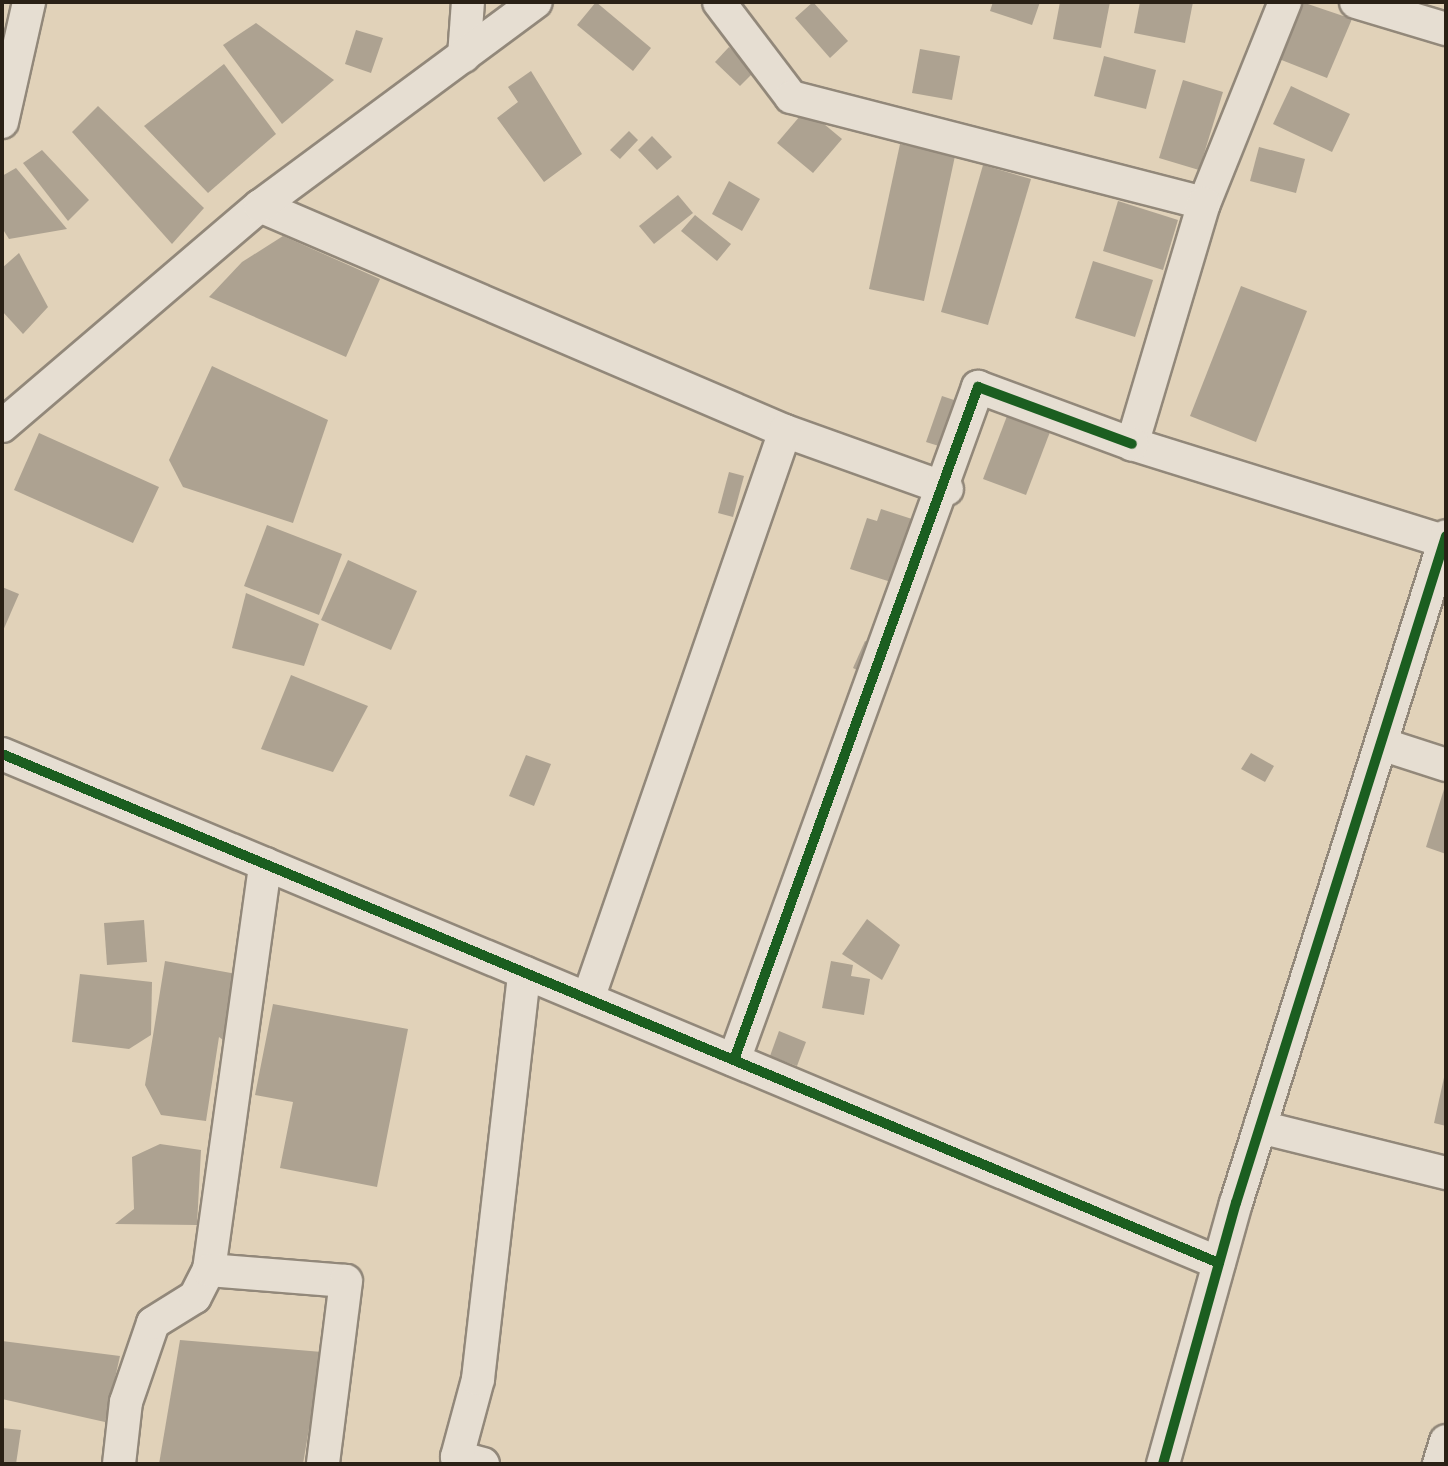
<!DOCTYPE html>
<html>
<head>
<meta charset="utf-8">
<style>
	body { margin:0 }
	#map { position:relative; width:1448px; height:1466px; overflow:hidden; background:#e1d2b9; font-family:"Old Standard TT",serif }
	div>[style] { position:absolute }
	.building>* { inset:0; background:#ada291 }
	.roads { filter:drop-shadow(2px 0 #92887a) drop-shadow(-2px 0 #92887a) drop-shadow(0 2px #92887a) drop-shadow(0 -2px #92887a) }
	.minor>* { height:32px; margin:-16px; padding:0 16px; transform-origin:16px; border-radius:16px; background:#e6ded2 }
	.cycleway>* { height:10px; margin:-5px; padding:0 5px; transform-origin:5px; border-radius:5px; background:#1b5e20 }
	span { translate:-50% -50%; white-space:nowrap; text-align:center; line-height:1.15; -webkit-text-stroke:8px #f6e4c7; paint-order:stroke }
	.frame { position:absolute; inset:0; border:4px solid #2a2116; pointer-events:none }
</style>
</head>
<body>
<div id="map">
	<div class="building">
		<div style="clip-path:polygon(596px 2px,651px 48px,633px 71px,577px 25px)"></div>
		<div style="clip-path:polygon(813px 2px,848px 41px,830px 58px,795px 18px)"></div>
		<div style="clip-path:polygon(993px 2px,1040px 2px,1032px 25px,990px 11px)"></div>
		<div style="clip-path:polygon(1060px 2px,1110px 2px,1101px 48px,1053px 39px)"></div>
		<div style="clip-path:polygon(1140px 2px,1193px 2px,1185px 43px,1134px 33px)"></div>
		<div style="clip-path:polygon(1302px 2px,1352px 19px,1327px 78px,1279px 59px)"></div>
		<div style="clip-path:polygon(256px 23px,334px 80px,282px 124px,223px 45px)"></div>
		<div style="clip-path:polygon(356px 30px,383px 38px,371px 73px,345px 64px)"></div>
		<div style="clip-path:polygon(729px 47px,755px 71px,740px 86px,715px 62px)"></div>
		<div style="clip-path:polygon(920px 49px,960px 56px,952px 100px,912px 93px)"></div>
		<div style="clip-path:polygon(1104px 56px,1156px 70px,1146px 109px,1094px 96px)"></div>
		<div style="clip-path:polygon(224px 64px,276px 134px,208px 193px,144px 126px)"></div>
		<div style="clip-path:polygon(531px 71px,582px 154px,544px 182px,497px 118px,518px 102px,508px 87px)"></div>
		<div style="clip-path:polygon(1183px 80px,1223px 92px,1199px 170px,1159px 158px)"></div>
		<div style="clip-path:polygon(1291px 86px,1350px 114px,1332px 152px,1273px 124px)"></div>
		<div style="clip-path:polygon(98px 106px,204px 208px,172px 244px,72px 132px)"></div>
		<div style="clip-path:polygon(806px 109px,842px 139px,813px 173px,777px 143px)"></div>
		<div style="clip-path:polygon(629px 131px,638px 140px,620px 159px,610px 150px)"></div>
		<div style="clip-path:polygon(652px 136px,672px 157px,657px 170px,638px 150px)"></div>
		<div style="clip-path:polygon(900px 144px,955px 156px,924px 301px,869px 289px)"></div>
		<div style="clip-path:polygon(1259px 147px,1305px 159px,1296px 193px,1250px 181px)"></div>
		<div style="clip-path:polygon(42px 150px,89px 200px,68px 221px,23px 163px)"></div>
		<div style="clip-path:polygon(983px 165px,1031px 179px,988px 325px,941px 312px)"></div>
		<div style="clip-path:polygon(16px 168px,67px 229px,9px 239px,2px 228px,2px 176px)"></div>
		<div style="clip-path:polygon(729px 181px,760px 199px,742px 231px,712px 214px)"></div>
		<div style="clip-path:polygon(678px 195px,693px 213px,654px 244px,639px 226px)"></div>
		<div style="clip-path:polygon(1118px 201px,1178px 220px,1163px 270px,1103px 251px)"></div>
		<div style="clip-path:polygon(695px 215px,731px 244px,717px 261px,681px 231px)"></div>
		<div style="clip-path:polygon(283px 236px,380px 279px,346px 357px,209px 297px,242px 262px)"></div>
		<div style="clip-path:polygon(19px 253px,48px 307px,23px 334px,2px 311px,2px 268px)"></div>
		<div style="clip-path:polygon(1093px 261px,1153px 280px,1135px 337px,1075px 318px)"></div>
		<div style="clip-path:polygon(1241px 286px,1307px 311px,1256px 442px,1190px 416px)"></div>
		<div style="clip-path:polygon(212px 366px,328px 420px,293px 523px,183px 487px,169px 460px)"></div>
		<div style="clip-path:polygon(942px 396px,957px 401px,942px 447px,926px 442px)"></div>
		<div style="clip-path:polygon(1007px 416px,1050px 432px,1026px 495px,983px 479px)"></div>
		<div style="clip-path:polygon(39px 433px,159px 487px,133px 543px,14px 490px)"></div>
		<div style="clip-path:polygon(729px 472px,744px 476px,733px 517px,718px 513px)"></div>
		<div style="clip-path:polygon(881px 509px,912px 519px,891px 582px,850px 569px,867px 518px,877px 521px)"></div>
		<div style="clip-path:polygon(267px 525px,342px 554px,319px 615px,244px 586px)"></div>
		<div style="clip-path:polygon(348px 560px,417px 591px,391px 650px,321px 620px)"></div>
		<div style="clip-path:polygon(2px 587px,19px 594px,2px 633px)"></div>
		<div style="clip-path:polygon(246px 593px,319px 624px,304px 666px,232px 648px)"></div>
		<div style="clip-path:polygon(865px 641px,877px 645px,865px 674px,853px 668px)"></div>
		<div style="clip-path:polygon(291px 675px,368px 706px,333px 772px,261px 749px)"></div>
		<div style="clip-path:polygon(1251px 753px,1274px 766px,1265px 782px,1241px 769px)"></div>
		<div style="clip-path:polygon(526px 755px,551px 764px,534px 806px,509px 796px)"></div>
		<div style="clip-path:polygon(1445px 786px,1446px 786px,1446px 854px,1426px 847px)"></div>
		<div style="clip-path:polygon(867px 919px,900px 945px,882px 980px,842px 954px)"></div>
		<div style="clip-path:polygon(144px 920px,147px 962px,107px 965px,104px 923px)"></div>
		<div style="clip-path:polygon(165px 961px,242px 975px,230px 1045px,219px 1037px,206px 1121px,161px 1115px,145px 1085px)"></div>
		<div style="clip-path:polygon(831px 961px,853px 965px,851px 976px,870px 979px,864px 1015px,822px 1008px)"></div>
		<div style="clip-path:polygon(80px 974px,152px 982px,151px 1035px,129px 1049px,72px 1042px)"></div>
		<div style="clip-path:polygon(273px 1004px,408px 1029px,377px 1187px,280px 1168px,293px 1102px,255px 1095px)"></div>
		<div style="clip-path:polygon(779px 1031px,806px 1042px,797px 1066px,770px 1056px)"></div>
		<div style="clip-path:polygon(1445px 1073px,1446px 1073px,1446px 1126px,1434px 1123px)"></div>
		<div style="clip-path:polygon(160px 1144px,201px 1150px,197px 1225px,115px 1224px,134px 1209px,132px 1157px)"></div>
		<div style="clip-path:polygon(180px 1340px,322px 1352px,303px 1464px,159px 1464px)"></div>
		<div style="clip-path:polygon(2px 1341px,120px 1356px,105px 1422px,2px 1399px)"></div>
		<div style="clip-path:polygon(2px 1428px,21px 1430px,16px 1464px,2px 1464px)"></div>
	</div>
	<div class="roads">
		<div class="minor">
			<div style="left:719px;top:2px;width:119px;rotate:52.8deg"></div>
			<div style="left:791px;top:97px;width:426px;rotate:14.4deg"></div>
			<div style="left:1285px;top:2px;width:217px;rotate:111.9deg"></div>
			<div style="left:1204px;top:203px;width:252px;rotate:106.6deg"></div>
			<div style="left:1132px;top:444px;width:327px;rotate:17.3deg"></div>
			<div style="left:1356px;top:2px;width:94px;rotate:16.7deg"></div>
			<div style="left:464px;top:56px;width:54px;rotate:-85.8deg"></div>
			<div style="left:2px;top:122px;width:123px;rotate:-77.3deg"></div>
			<div style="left:260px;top:206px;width:571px;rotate:23.2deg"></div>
			<div style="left:785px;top:431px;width:172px;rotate:19.7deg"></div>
			<div style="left:2px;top:426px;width:339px;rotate:-40.5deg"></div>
			<div style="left:260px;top:206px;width:343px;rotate:-36.5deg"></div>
			<div style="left:1381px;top:744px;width:68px;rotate:17.9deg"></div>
			<div style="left:2px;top:754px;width:1319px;rotate:22.7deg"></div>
			<div style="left:588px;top:999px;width:601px;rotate:-70.87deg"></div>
			<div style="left:734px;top:1060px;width:716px;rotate:-70.07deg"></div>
			<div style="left:978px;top:387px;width:164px;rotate:20.3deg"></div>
			<div style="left:1260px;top:1127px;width:192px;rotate:13.9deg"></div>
			<div style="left:209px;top:1270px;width:410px;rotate:-82.1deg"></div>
			<div style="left:119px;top:1464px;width:62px;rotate:-83.6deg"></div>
			<div style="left:126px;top:1402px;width:83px;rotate:-71.1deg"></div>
			<div style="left:153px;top:1323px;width:49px;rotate:-31.8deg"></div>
			<div style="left:195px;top:1297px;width:30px;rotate:-63deg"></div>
			<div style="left:209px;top:1270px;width:137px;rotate:4.6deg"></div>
			<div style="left:346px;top:1281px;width:184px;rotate:97.2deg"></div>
			<div style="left:483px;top:1464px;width:27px;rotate:-165deg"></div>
			<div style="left:457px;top:1457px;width:81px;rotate:-74.9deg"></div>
			<div style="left:478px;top:1379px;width:409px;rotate:-83.5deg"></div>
			<div style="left:1163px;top:1464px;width:271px;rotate:-74.4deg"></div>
			<div style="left:1236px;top:1203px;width:699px;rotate:-72.52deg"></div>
			<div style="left:1439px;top:1464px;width:24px;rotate:-73deg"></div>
		</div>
	</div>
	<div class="cycleway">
		<div style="left:2px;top:754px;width:1319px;rotate:22.7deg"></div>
		<div style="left:734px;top:1060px;width:716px;rotate:-70.07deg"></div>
		<div style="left:978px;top:387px;width:164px;rotate:20.3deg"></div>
		<div style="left:1163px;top:1464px;width:271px;rotate:-74.4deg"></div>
		<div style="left:1236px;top:1203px;width:699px;rotate:-72.52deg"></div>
	</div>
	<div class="frame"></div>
</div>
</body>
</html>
